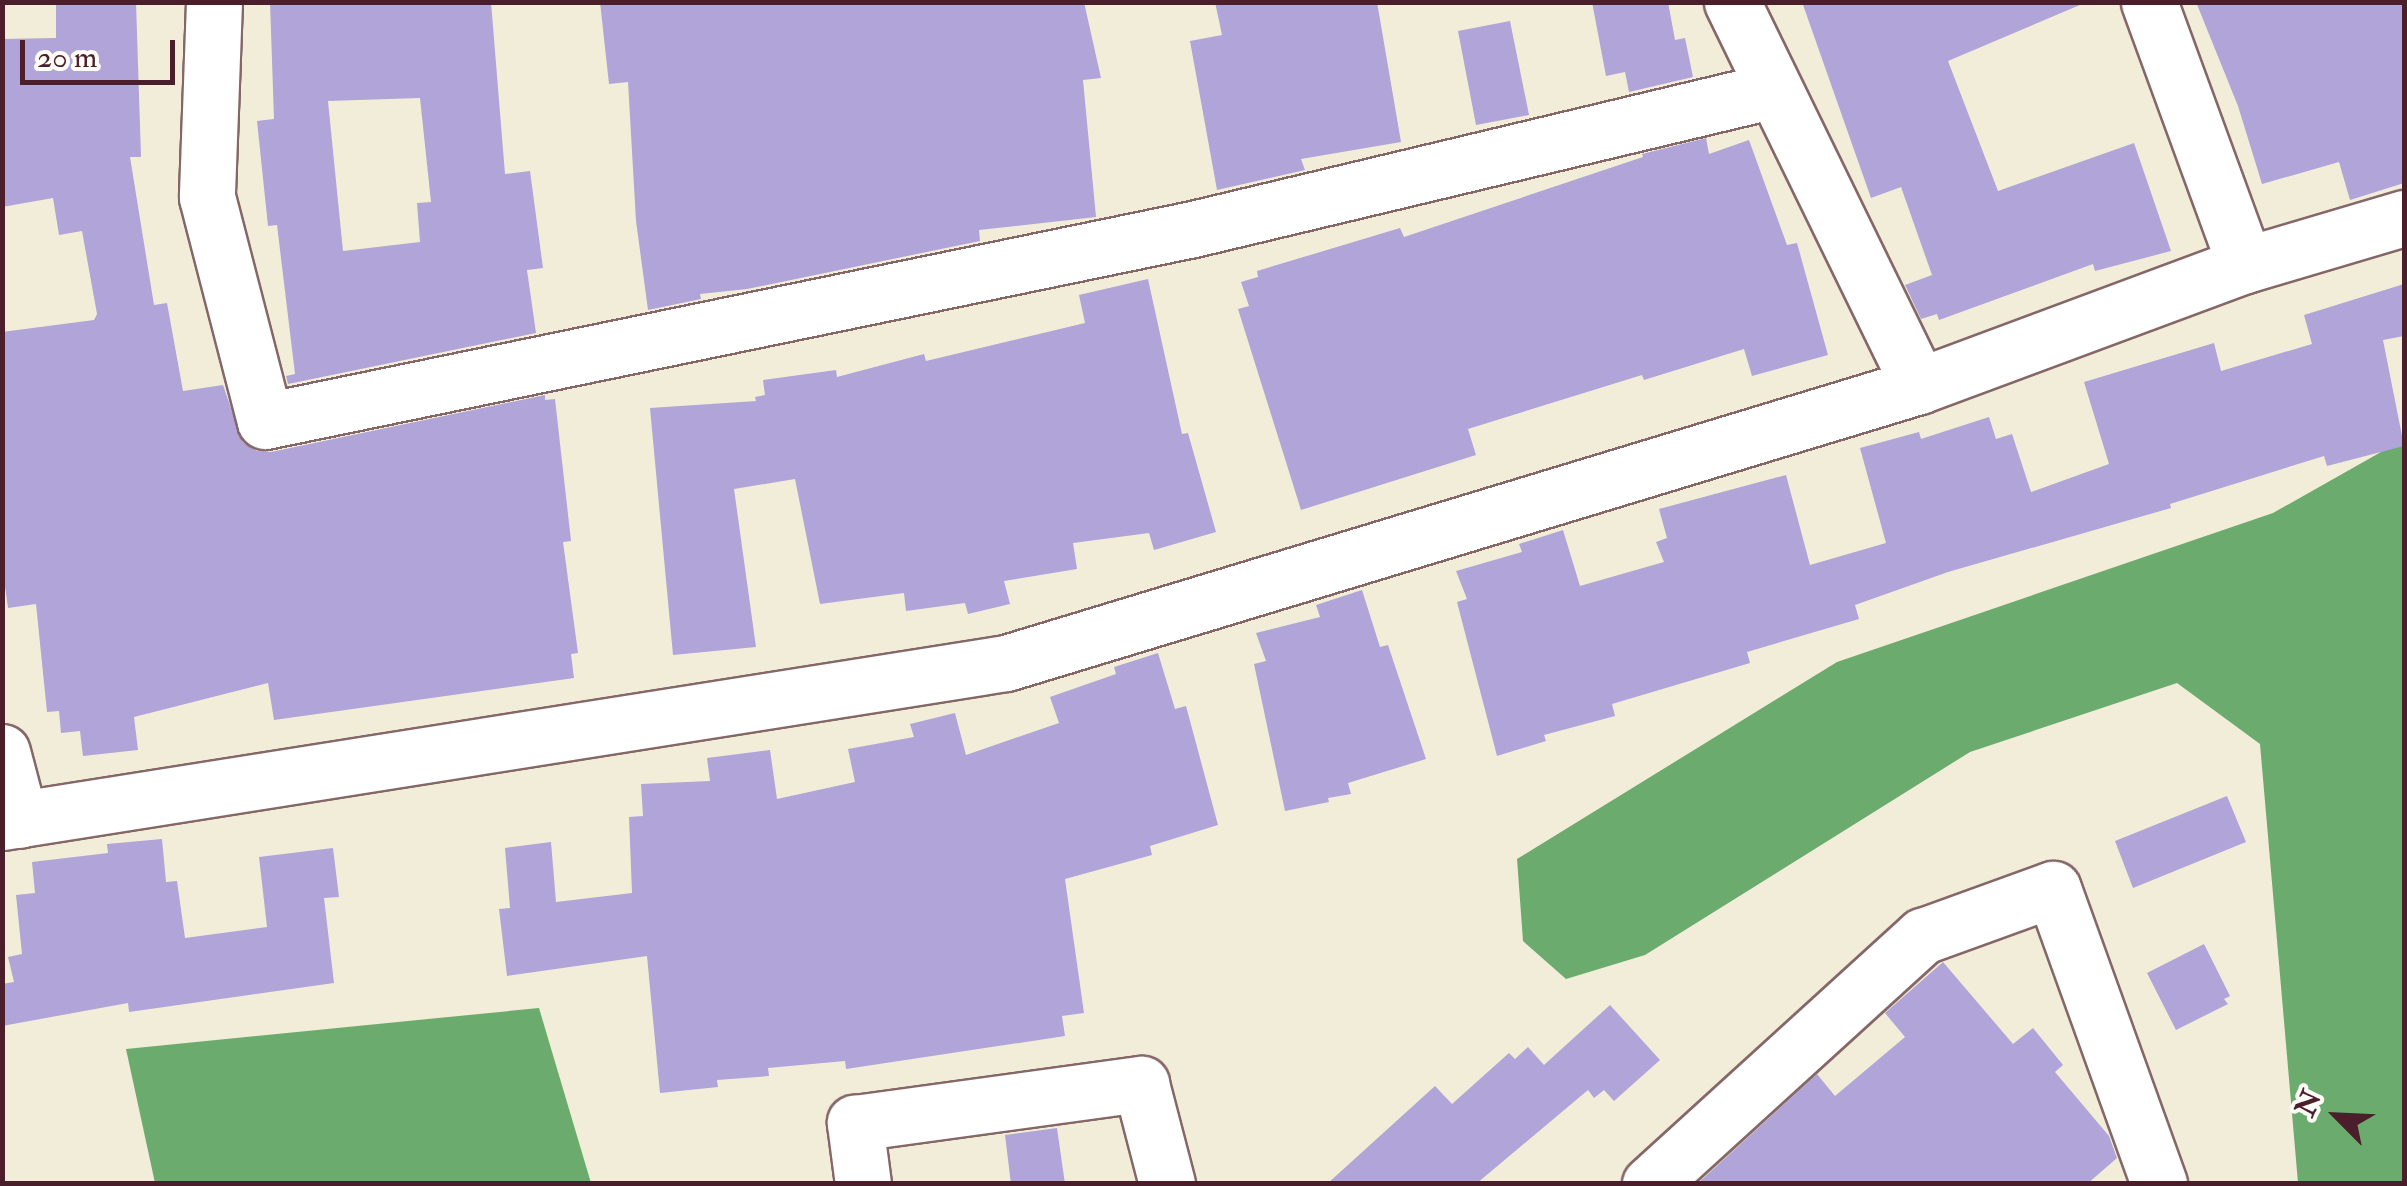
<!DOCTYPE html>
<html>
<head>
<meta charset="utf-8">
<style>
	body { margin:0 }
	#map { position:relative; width:2407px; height:1186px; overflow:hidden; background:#f2edd8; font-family:"IM FELL Double Pica",serif }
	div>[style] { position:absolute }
	.forest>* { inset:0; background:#6bac6e }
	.building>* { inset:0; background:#b0a4d8 }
	.roads { filter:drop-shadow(2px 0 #856768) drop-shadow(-2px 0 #856768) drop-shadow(0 2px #856768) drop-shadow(0 -2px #856768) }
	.minor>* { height:55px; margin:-27.5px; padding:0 27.5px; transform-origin:27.5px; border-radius:27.5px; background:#fff }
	span { translate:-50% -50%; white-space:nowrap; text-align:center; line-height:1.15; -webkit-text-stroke:8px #fdfcf7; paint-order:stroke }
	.frame { position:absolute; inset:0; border:5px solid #4a1f2b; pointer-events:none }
	.north { position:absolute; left:2287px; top:1066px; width:100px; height:100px; -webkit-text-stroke:8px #fdfcf7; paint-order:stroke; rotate:294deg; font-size:28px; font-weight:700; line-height:40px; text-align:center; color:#4a1f2b }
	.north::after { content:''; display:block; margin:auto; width:35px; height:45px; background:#4a1f2b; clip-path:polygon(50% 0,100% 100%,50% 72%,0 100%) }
	.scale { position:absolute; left:20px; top:40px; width:155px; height:45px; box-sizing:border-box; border:5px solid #4a1f2b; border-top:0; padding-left:12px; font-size:30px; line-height:35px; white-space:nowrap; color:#4a1f2b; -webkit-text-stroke:8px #fdfcf7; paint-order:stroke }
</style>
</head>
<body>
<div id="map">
	<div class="forest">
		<div style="clip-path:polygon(2404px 439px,2404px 1183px,2298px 1183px,2260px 744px,2177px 683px,1970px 752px,1645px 955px,1566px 979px,1523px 941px,1517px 859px,1837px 662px,2273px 513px)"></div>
		<div style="clip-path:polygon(539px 1008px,591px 1183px,155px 1183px,126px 1049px)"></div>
	</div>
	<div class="building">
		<div style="clip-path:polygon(56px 2px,136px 2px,141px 157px,130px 157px,154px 305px,167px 303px,183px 391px,223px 385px,243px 443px,257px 451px,271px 452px,545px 395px,545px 400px,555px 399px,571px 541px,563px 542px,578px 653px,571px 654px,574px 678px,274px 720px,268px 683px,134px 717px,138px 750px,83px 756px,80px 731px,61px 733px,59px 711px,47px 712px,36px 604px,8px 608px,2px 565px,2px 332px,94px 320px,97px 314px,82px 231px,59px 235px,53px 198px,2px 207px,2px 39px,56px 38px)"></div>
		<div style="clip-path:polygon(evenodd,270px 2px,491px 2px,505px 174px,530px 171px,543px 268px,527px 270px,536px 333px,288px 384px,286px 376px,295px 374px,277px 225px,268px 226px,257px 121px,274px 119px,270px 2px,420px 98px,431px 202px,417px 203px,420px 242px,343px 251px,328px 101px,420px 98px)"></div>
		<div style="clip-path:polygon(600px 2px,1084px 2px,1101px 78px,1083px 80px,1096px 217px,979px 230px,980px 241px,747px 289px,700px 294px,701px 299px,648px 310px,636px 221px,628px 82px,609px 84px)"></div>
		<div style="clip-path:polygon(1215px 2px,1377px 2px,1401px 142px,1301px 159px,1305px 170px,1217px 190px,1190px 41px,1222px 35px)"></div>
		<div style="clip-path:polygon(1592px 2px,1668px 2px,1675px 40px,1685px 38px,1693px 77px,1629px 92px,1625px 72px,1606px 76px)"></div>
		<div style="clip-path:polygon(1802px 2px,2087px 2px,1948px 61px,1998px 191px,2134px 143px,2171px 251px,2095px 271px,2093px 264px,1939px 320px,1937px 314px,1921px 319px,1905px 285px,1932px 275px,1901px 187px,1871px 198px)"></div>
		<div style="clip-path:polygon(2196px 2px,2404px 2px,2404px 183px,2350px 200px,2339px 162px,2262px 184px,2238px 106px)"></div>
		<div style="clip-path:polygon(1510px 21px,1529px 115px,1476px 125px,1458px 31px)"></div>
		<div style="clip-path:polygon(1706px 138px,1709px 154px,1749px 140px,1787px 245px,1797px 243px,1828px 355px,1752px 376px,1744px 349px,1644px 380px,1642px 375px,1468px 429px,1476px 455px,1301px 510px,1238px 309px,1249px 306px,1241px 282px,1258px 277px,1257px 271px,1400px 228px,1404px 237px,1643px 157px,1642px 154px)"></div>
		<div style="clip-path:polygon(1148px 279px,1182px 434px,1188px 433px,1216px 532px,1154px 550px,1149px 533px,1073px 543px,1077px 569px,1004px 581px,1010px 604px,968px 614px,965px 603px,906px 611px,904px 593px,820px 604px,795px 479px,734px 489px,756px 647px,673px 655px,650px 408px,756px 401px,755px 397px,765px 395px,763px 380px,836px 370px,837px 377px,924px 354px,926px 361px,1085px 323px,1079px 295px)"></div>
		<div style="clip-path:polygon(2404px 284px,2404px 336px,2383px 340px,2404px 446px,2327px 466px,2324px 456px,2170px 504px,2171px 508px,1948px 572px,1855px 605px,1859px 619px,1747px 652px,1750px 663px,1612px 704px,1615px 716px,1544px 735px,1546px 741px,1497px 756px,1457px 602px,1467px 599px,1456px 571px,1522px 552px,1519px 544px,1563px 530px,1580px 586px,1664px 562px,1656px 542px,1667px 538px,1659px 509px,1786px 475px,1810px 565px,1886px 543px,1860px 448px,1919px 432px,1921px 439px,1989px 417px,1996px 439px,2012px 434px,2031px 492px,2109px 464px,2084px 382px,2214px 343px,2221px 371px,2312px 344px,2304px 315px)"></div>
		<div style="clip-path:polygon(1362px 590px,1380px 647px,1388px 645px,1426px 759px,1348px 783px,1351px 794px,1328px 798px,1329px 802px,1285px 811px,1254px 664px,1266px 661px,1256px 633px,1320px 617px,1316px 605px)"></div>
		<div style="clip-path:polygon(1158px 653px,1175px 709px,1186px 706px,1218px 825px,1150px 846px,1152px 855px,1065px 879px,1084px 1013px,1062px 1016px,1065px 1036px,846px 1069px,845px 1061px,768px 1068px,769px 1076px,717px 1080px,718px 1087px,660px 1093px,647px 956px,507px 976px,499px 909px,510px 908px,505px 848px,551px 842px,556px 902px,632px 893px,629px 817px,643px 816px,641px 784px,710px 781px,707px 758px,770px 750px,777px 799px,855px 782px,848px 749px,914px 737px,910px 724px,955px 713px,966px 755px,1059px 723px,1050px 697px,1116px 674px,1114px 667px)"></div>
		<div style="clip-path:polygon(2227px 796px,2246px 842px,2133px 888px,2115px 841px)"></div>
		<div style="clip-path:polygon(162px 839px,166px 882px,177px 881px,185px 938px,267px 927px,259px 857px,333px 848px,339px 897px,324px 898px,334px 983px,129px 1012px,128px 1003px,2px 1026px,2px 984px,14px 982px,8px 957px,22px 954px,16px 895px,35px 893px,32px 862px,108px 853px,107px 844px)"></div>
		<div style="clip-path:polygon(2204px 944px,2230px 996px,2224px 999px,2228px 1004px,2176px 1030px,2147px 973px)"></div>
		<div style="clip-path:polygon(1943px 962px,2013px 1044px,2033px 1028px,2063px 1065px,2055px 1072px,2109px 1136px,2117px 1158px,2087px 1184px,1697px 1184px,1817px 1074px,1835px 1096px,1905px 1037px,1885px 1013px)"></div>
		<div style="clip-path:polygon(1610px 1005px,1660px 1060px,1614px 1101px,1604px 1090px,1594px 1098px,1588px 1090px,1476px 1184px,1327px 1184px,1435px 1086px,1452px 1104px,1509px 1053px,1515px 1059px,1528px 1047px,1544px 1065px)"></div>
		<div style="clip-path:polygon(1057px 1128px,1065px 1184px,1011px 1184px,1005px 1135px)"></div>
	</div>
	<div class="roads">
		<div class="minor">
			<div style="left:214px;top:2px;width:195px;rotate:92.1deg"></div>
			<div style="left:207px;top:197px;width:231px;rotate:75.5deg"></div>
			<div style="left:265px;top:421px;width:948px;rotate:-11.69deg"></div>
			<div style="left:1193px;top:229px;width:597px;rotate:-13.45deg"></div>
			<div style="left:1732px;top:2px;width:427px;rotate:64deg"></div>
			<div style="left:2149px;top:2px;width:280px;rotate:69.9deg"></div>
			<div style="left:2px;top:752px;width:70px;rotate:75.2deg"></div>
			<div style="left:2px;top:822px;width:1017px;rotate:-9deg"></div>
			<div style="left:1006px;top:663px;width:954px;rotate:-16.88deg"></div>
			<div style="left:1919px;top:386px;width:348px;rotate:-20.4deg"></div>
			<div style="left:2245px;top:265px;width:166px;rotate:-16.5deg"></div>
			<div style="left:863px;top:1184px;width:62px;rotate:-97.5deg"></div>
			<div style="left:855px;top:1123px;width:289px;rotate:-7.8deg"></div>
			<div style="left:1141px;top:1084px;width:103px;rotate:75.4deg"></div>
			<div style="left:1650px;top:1184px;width:369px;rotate:-42.3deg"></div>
			<div style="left:1923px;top:936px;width:138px;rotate:-19.9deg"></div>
			<div style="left:2053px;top:889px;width:313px;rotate:70.2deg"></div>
		</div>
	</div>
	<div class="frame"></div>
	<div class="north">N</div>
	<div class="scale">20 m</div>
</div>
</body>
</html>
